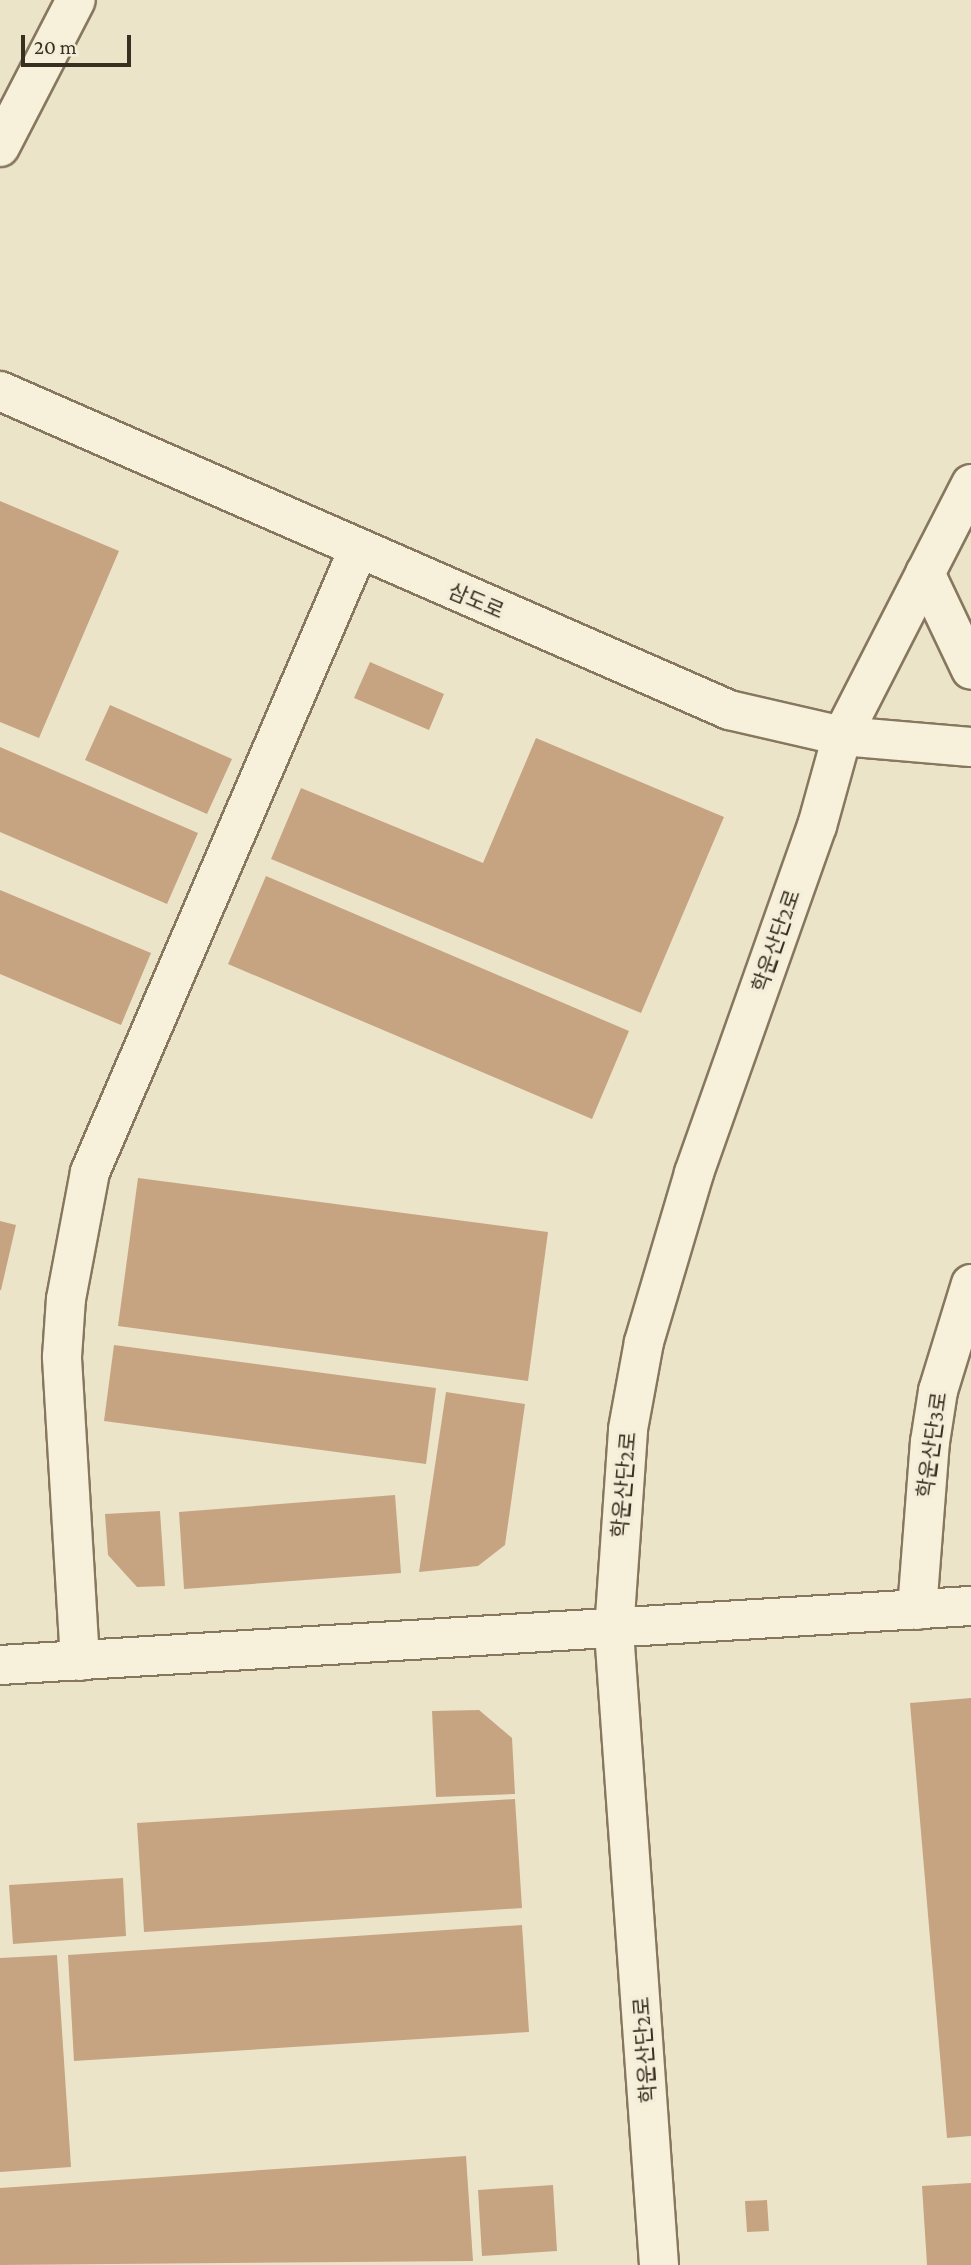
<!DOCTYPE html>
<html>
<head>
<meta charset="utf-8">
<style>
	body { margin:0 }
	#map { position:relative; width:971px; height:2265px; overflow:hidden; background:#ece4c9; font-family:"Crimson Pro","Noto Sans KR",serif }
	div>[style] { position:absolute }
	.building>* { inset:0; background:#c7a481 }
	.roads { filter:drop-shadow(2px 0 #87775f) drop-shadow(-2px 0 #87775f) drop-shadow(0 2px #87775f) drop-shadow(0 -2px #87775f) }
	.street>* { height:38px; margin:-19px; padding:0 19px; transform-origin:19px; border-radius:19px; background:#f7f1dc }
	.secondary>* { height:38px; margin:-19px; padding:0 19px; transform-origin:19px; border-radius:19px; background:#f7f1dc }
	span { translate:-50% -50%; white-space:nowrap; text-align:center; line-height:1.15; -webkit-text-stroke:7px #f4eed8; paint-order:stroke }
	.street-label { font-size:21px; color:#382e21 }
	.scale { position:absolute; left:21px; top:35px; width:110px; height:32px; box-sizing:border-box; border:4px solid #382e21; border-top:0; padding-left:9px; font-size:21px; line-height:24px; white-space:nowrap; color:#382e21; -webkit-text-stroke:5px #f4eed8; paint-order:stroke }
</style>
</head>
<body>
<div id="map">
	<div class="building">
		<div style="clip-path:polygon(0 501px,119px 551px,39px 738px,0 722px)"></div>
		<div style="clip-path:polygon(370px 662px,444px 694px,429px 730px,354px 698px)"></div>
		<div style="clip-path:polygon(110px 705px,232px 759px,207px 814px,85px 760px)"></div>
		<div style="clip-path:polygon(536px 738px,724px 817px,641px 1013px,271px 859px,301px 788px,483px 863px)"></div>
		<div style="clip-path:polygon(0 747px,198px 833px,167px 904px,0 832px)"></div>
		<div style="clip-path:polygon(266px 876px,629px 1031px,592px 1119px,228px 964px)"></div>
		<div style="clip-path:polygon(0 890px,151px 953px,121px 1025px,0 974px)"></div>
		<div style="clip-path:polygon(138px 1178px,548px 1232px,528px 1381px,118px 1326px)"></div>
		<div style="clip-path:polygon(0 1221px,16px 1225px,1px 1290px,0 1290px)"></div>
		<div style="clip-path:polygon(114px 1345px,436px 1388px,426px 1464px,104px 1421px)"></div>
		<div style="clip-path:polygon(446px 1392px,525px 1404px,505px 1545px,478px 1566px,419px 1572px)"></div>
		<div style="clip-path:polygon(395px 1495px,401px 1573px,184px 1589px,179px 1512px)"></div>
		<div style="clip-path:polygon(160px 1511px,165px 1586px,137px 1587px,108px 1555px,105px 1514px)"></div>
		<div style="clip-path:polygon(971px 1698px,971px 2136px,947px 2138px,910px 1703px)"></div>
		<div style="clip-path:polygon(479px 1710px,512px 1738px,515px 1794px,436px 1797px,432px 1711px)"></div>
		<div style="clip-path:polygon(515px 1799px,522px 1908px,144px 1932px,137px 1823px)"></div>
		<div style="clip-path:polygon(123px 1878px,126px 1936px,13px 1944px,9px 1885px)"></div>
		<div style="clip-path:polygon(522px 1925px,529px 2032px,74px 2061px,68px 1955px)"></div>
		<div style="clip-path:polygon(57px 1955px,71px 2167px,0 2172px,0 1958px)"></div>
		<div style="clip-path:polygon(466px 2156px,473px 2261px,0 2265px,0 2188px)"></div>
		<div style="clip-path:polygon(971px 2183px,971px 2265px,927px 2265px,922px 2186px)"></div>
		<div style="clip-path:polygon(553px 2185px,557px 2251px,482px 2256px,478px 2190px)"></div>
		<div style="clip-path:polygon(767px 2200px,769px 2231px,747px 2232px,745px 2201px)"></div>
	</div>
	<div class="roads">
		<div class="street">
			<div style="left:0;top:147px;width:165px;rotate:-62.7deg"></div>
			<div style="left:925px;top:573px;width:107px;rotate:64.6deg"></div>
			<div style="left:842px;top:736px;width:283px;rotate:-62.9deg"></div>
			<div style="left:917px;top:1610px;width:169px;rotate:-85.6deg"></div>
			<div style="left:930px;top:1442px;width:52px;rotate:-81.1deg"></div>
			<div style="left:938px;top:1391px;width:112px;rotate:-72.9deg"></div>
			<div style="left:80px;top:1661px;width:305px;rotate:-93.4deg"></div>
			<div style="left:62px;top:1357px;width:58px;rotate:-86.1deg"></div>
			<div style="left:66px;top:1299px;width:129px;rotate:-79.3deg"></div>
			<div style="left:90px;top:1172px;width:677px;rotate:-66.69deg"></div>
			<div style="left:0;top:1665px;width:973px;rotate:-3.48deg"></div>
		</div>
		<div class="secondary">
			<div style="left:0;top:391px;width:796px;rotate:23.63deg"></div>
			<div style="left:729px;top:710px;width:116px;rotate:13deg"></div>
			<div style="left:842px;top:736px;width:129px;rotate:4.9deg"></div>
			<div style="left:659px;top:2265px;width:636px;rotate:-94.06deg"></div>
			<div style="left:614px;top:1631px;width:202px;rotate:-86deg"></div>
			<div style="left:628px;top:1429px;width:88px;rotate:-79.6deg"></div>
			<div style="left:644px;top:1342px;width:176px;rotate:-73.5deg"></div>
			<div style="left:694px;top:1173px;width:368px;rotate:-70.5deg"></div>
			<div style="left:817px;top:826px;width:93px;rotate:-74.5deg"></div>
		</div>
	</div>
	<div class="street-label">
		<span style="left:476px;top:601px;rotate:23deg">삼도로</span>
		<span style="left:776px;top:941px;rotate:-71deg">학운산단2로</span>
		<span style="left:932px;top:1445px;rotate:-82deg">학운산단3로</span>
		<span style="left:624px;top:1485px;rotate:-85deg">학운산단2로</span>
		<span style="left:645px;top:2050px;rotate:-94deg">학운산단2로</span>
	</div>
	<div class="scale">20 m</div>
</div>
</body>
</html>
